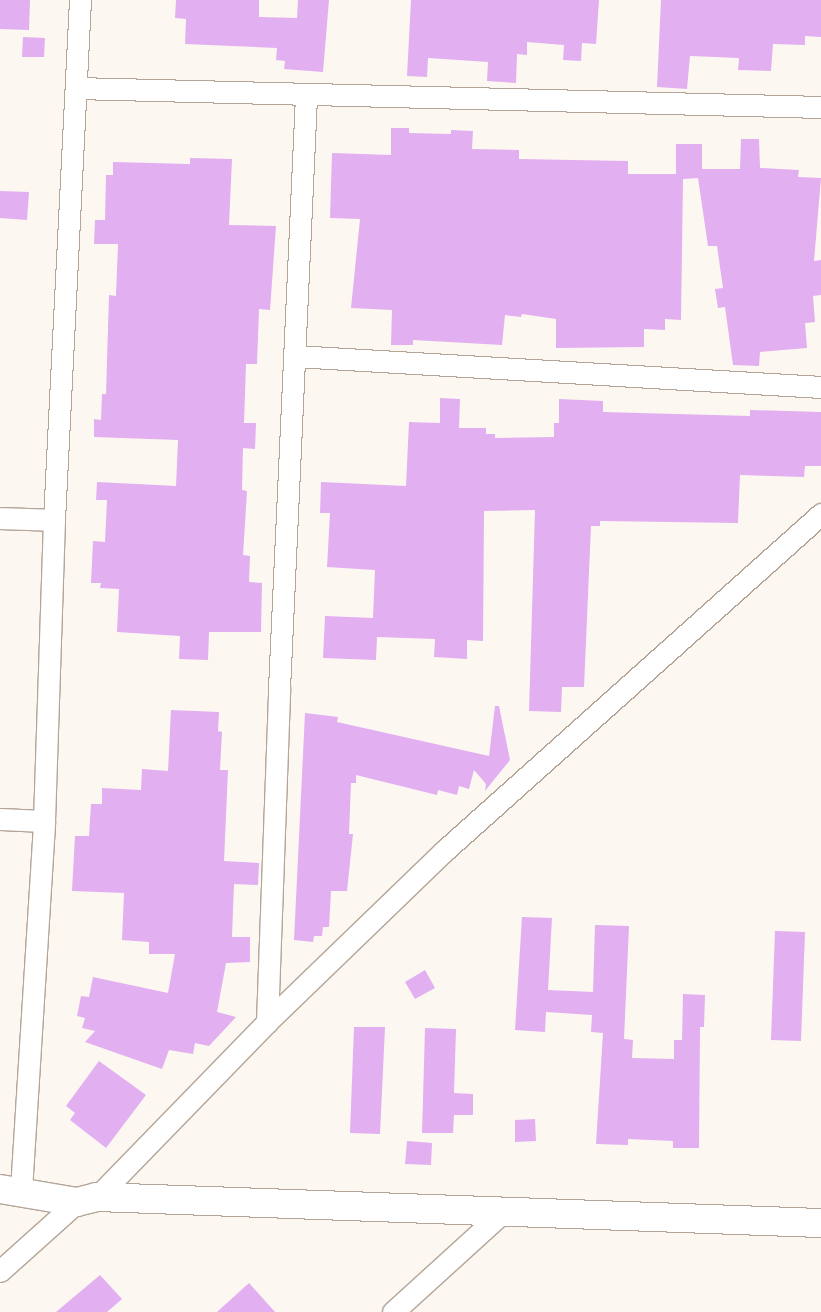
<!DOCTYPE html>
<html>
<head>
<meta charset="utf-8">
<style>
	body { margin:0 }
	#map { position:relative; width:821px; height:1312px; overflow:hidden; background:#fdf7f1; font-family:Manrope,sans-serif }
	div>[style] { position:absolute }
	.building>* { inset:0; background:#e2aff1 }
	.roads { filter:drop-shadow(1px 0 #b4a598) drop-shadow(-1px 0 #b4a598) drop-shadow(0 1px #b4a598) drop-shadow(0 -1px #b4a598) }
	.street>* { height:21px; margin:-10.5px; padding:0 10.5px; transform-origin:10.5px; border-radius:10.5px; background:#fff }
	.secondary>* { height:28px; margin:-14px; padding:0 14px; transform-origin:14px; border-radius:14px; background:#fff }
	span { translate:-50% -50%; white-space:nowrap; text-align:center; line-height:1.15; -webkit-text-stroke:4px #fdf7f1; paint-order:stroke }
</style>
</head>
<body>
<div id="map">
	<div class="building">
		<div style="clip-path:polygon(0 0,30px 0,29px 30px,0 29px)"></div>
		<div style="clip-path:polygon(176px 0,259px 0,259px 17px,297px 18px,298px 0,329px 0,323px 72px,284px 69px,285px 61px,276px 60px,277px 48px,185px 44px,186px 19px,175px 18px)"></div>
		<div style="clip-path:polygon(411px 0,599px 0,596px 44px,582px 43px,581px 61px,563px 60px,564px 45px,527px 42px,527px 55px,517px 54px,516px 83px,487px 81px,488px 62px,428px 58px,427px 77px,407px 76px)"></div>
		<div style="clip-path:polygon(661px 0,821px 0,821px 37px,805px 36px,805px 45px,773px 44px,771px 71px,738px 70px,739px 58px,690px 56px,687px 89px,657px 87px)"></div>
		<div style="clip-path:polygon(23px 37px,45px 38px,44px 57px,22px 57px)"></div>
		<div style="clip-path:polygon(391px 128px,409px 128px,409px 133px,451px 134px,451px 130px,473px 131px,472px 149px,519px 150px,519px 159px,628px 161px,628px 174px,676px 174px,676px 144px,702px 144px,702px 169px,740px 169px,741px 139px,759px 139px,760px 168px,799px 170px,798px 177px,821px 178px,814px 261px,821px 260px,821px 295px,813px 296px,815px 322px,805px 323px,807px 348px,760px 352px,759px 366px,733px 365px,725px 307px,718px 308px,715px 289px,723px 288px,717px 246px,708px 246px,698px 178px,683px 179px,681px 320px,665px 319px,665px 330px,644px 329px,644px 347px,556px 348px,556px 319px,522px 314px,521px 317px,505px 315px,502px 345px,413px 340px,413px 345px,391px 345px,392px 310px,351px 308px,360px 219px,330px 218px,332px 153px,391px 155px)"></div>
		<div style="clip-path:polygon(190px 158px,232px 159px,229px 225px,276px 226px,270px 310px,259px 309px,257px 364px,246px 364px,244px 423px,256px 423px,255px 449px,243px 448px,242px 490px,247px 491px,243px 555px,250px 556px,249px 582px,262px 583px,261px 632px,209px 632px,208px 660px,179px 659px,180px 636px,117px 632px,119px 589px,100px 588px,101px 583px,91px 583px,93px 541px,105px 542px,107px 500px,96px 500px,97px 482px,176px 486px,178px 440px,94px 437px,94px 419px,101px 420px,102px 394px,106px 394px,109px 295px,116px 296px,118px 244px,94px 244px,95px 220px,105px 220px,106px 175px,113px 175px,113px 162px,190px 164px)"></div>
		<div style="clip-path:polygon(0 191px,29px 192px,27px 220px,0 218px)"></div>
		<div style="clip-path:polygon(440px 398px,460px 399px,459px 428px,486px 428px,486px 434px,495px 434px,495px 438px,554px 437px,554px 423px,559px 423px,559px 399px,603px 401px,603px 412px,750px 416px,750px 410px,821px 412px,821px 466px,805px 466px,804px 477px,740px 475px,738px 523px,600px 521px,600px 526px,591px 526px,584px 687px,562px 687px,561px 712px,529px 711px,535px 510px,484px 511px,483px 641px,467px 640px,467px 659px,434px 657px,435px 639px,377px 637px,376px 660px,323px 658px,325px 616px,373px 618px,375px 570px,327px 567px,330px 513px,320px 513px,321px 482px,406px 486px,409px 422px,440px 423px)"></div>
		<div style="clip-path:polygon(495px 706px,499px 706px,510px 760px,485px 791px,486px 784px,474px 770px,469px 789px,459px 786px,457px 795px,438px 790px,437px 795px,356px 775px,356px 783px,351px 783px,349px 834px,353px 834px,347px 891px,331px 891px,329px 927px,323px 927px,322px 936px,314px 936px,313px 942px,294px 940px,305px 713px,338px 717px,337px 722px,489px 756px)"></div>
		<div style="clip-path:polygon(171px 710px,219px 712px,218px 731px,222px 732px,220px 770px,228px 770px,224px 861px,259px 863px,258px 885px,234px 884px,232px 937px,250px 937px,250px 962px,226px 963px,217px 1012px,236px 1017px,209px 1046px,195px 1043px,193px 1054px,169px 1050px,162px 1069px,85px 1042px,95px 1031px,82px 1028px,85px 1018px,77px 1016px,81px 996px,89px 997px,93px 977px,168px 993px,175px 954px,149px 954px,149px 942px,122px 940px,124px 893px,72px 891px,75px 836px,89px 836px,91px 804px,102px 804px,102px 788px,141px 790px,142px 769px,168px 771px)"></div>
		<div style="clip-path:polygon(522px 917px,552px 918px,548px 990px,593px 992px,595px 925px,629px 926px,624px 1039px,633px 1040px,632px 1058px,674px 1059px,674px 1040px,682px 1040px,683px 994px,705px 995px,704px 1027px,700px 1027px,699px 1148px,673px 1148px,673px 1141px,628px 1139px,628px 1145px,596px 1144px,603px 1033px,591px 1032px,592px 1015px,546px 1012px,545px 1032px,515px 1030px)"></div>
		<div style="clip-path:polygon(775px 931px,805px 932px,801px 1041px,771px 1040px)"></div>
		<div style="clip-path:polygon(425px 970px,435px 988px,415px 999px,405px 982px)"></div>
		<div style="clip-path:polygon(354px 1027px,385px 1027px,380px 1134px,350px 1133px)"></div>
		<div style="clip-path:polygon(425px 1028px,456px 1029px,454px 1093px,473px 1094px,473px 1115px,454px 1115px,453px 1133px,422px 1133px)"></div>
		<div style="clip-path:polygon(99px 1061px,146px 1095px,106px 1148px,70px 1120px,75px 1113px,66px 1106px)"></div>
		<div style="clip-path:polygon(535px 1119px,536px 1141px,515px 1142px,515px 1120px)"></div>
		<div style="clip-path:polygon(407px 1141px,432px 1143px,431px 1165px,405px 1164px)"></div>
		<div style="clip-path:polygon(100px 1275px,122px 1299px,107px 1312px,56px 1312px)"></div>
		<div style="clip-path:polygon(249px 1283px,275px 1312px,217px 1312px)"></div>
	</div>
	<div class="roads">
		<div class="street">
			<div style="left:76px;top:88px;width:745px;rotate:1.46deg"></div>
			<div style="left:295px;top:356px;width:527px;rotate:3.37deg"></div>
			<div style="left:0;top:518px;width:54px;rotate:2.1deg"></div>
			<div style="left:0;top:819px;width:44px;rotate:2.6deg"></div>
			<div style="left:267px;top:1022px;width:333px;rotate:-87.9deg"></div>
			<div style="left:279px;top:689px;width:594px;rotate:-87.39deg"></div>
			<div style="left:21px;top:1190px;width:370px;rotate:-86.4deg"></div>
			<div style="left:44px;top:821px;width:301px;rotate:-88.1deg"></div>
			<div style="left:54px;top:520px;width:521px;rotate:-87.14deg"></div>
			<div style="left:97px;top:1197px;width:244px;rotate:-45.8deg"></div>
			<div style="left:267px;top:1022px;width:246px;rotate:-44deg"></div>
			<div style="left:444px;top:851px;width:506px;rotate:-41.79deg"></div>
			<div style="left:0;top:1271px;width:103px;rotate:-41.9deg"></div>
			<div style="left:393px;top:1312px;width:153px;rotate:-42.3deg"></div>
		</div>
		<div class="secondary">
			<div style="left:0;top:1189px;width:78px;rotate:9.6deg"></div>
			<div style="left:77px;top:1202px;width:21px;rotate:-14deg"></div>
			<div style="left:97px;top:1197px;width:724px;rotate:2.06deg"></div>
		</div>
	</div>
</div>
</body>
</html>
